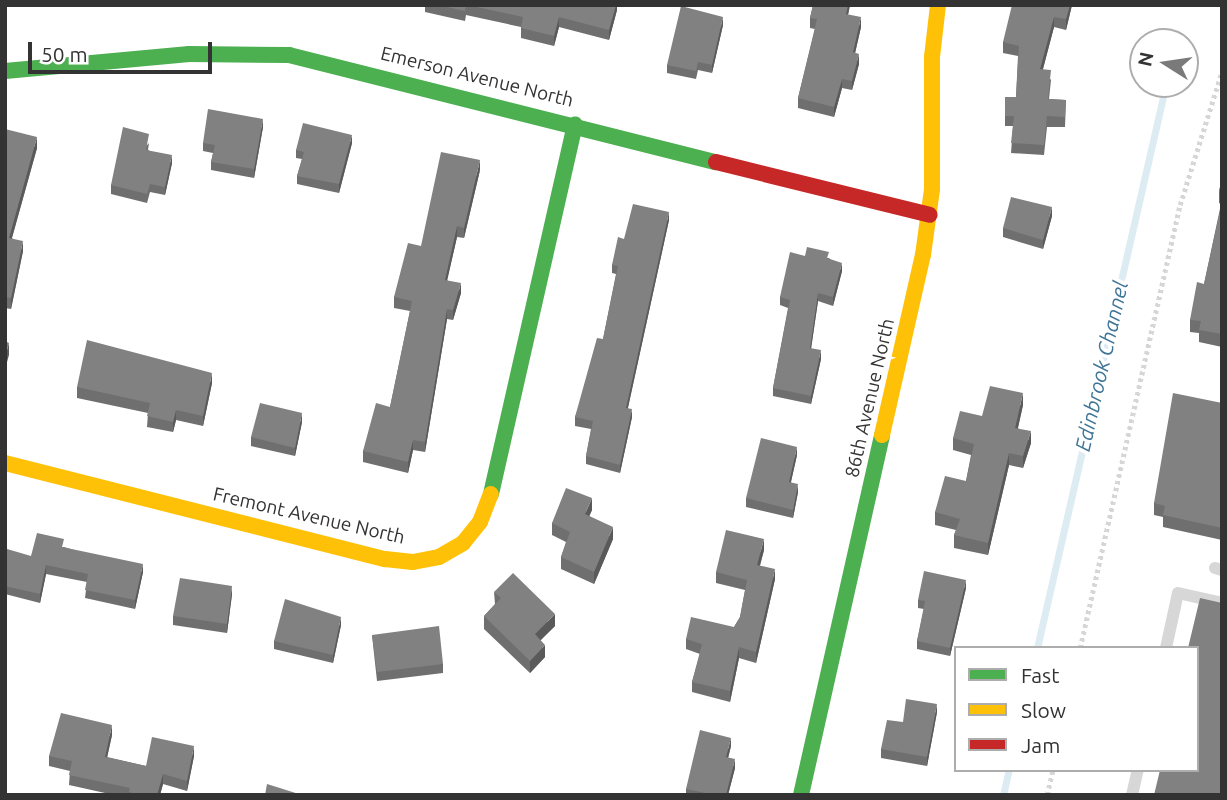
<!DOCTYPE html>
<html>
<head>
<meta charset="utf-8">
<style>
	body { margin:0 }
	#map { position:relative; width:1227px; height:800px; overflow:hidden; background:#fff; font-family:Ubuntu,sans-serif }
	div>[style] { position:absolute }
	.stream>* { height:7px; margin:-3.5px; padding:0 3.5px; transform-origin:3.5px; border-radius:3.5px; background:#ddebf3 }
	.path>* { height:4.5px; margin-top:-2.25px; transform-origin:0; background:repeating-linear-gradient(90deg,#d6d6d6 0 3.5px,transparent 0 7px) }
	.lane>* { height:12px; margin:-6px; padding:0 6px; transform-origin:6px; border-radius:6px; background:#d7d7d7 }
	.fast>* { height:16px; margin:-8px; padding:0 8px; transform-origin:8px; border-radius:8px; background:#4caf50 }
	.slow>* { height:16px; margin:-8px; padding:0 8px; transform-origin:8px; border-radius:8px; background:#ffc107 }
	.jam>* { height:16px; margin:-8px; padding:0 8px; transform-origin:8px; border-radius:8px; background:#c62828 }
	.wall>* { inset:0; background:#6f6f6f }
	.shaded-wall>* { inset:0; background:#5a5a5a }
	.building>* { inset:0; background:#818181 }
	span { translate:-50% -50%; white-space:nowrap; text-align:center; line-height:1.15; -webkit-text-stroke:7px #fff; paint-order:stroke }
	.street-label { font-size:19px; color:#333 }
	.water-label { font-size:21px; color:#3f7597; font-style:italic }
	.frame { position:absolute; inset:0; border:7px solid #333; pointer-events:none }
	.legend { position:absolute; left:954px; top:646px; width:245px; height:126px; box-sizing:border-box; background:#fff; border:2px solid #adadad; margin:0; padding:9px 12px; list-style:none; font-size:21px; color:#333 }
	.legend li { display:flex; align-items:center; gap:14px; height:35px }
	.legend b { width:35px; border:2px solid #adadad }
	.north { position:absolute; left:1129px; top:28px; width:70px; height:70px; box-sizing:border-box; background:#fff; border:2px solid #adadad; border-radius:50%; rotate:282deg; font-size:19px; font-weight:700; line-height:28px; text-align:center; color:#333 }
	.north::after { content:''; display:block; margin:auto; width:24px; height:32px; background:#7a7a7a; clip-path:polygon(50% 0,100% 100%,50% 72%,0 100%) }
	.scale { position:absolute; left:28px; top:42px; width:184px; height:32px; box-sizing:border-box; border:4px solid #333; border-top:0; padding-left:9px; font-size:21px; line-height:24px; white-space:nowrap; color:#333; -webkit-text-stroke:5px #fff; paint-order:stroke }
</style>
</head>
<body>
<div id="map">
	<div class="stream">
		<div style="left:1037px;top:648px;width:579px;rotate:-77.12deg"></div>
		<div style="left:1003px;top:795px;width:26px;rotate:-77deg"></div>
	</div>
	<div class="path">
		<div style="left:1080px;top:648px;width:454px;rotate:-77.3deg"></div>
		<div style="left:1180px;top:205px;width:140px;rotate:-72.6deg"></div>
		<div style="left:1047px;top:795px;width:26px;rotate:-77deg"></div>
	</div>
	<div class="lane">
		<div style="left:1215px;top:568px;width:7px;rotate:16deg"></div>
		<div style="left:1166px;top:648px;width:56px;rotate:-77.7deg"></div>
		<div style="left:1178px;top:593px;width:45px;rotate:12.8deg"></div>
		<div style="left:1132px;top:795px;width:26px;rotate:-77deg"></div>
	</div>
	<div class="fast">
		<div style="left:5px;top:71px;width:185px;rotate:-5.3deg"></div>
		<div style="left:189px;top:54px;width:100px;rotate:0.6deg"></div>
		<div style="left:289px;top:55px;width:440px;rotate:14.1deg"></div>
		<div style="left:491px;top:494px;width:379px;rotate:-77.2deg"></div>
		<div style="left:801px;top:795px;width:369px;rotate:-77.3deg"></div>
	</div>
	<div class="slow">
		<div style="left:882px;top:435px;width:185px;rotate:-77.2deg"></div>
		<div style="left:923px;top:255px;width:67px;rotate:-82.2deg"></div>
		<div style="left:932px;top:189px;width:132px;rotate:-90deg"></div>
		<div style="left:932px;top:57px;width:52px;rotate:-83.4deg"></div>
		<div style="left:5px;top:463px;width:392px;rotate:14.2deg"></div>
		<div style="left:385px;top:559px;width:28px;rotate:6deg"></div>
		<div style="left:413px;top:562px;width:26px;rotate:-11deg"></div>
		<div style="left:439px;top:557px;width:28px;rotate:-30deg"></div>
		<div style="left:463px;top:543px;width:27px;rotate:-51deg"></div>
		<div style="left:480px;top:522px;width:30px;rotate:-69deg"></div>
	</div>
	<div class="jam">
		<div style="left:716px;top:162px;width:220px;rotate:13.9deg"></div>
	</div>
	<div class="wall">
		<div style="clip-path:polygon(425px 5px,617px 5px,617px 10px,609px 40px,559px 27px,554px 46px,521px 38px,521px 27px,466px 15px,465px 21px,425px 12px)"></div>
		<div style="clip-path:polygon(813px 5px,850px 5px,848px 15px,861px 27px,855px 53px,859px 64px,852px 90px,842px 88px,834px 117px,798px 108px,798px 98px,815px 29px,810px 28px,810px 18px)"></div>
		<div style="clip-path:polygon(1072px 5px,1066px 30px,1054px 27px,1043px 69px,1051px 80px,1049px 99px,1066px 100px,1065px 127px,1047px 127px,1044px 155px,1011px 153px,1013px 126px,1005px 126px,1005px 97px,1016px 97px,1018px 56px,1003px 53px,1003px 42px)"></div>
		<div style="clip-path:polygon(723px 25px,712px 73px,698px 70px,696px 79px,667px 73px,667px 65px)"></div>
		<div style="clip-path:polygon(263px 127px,254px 178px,211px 170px,211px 162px,213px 153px,203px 151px,203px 143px)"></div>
		<div style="clip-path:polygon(5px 129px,37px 148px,12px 238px,23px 251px,11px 309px,5px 308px)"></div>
		<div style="clip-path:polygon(149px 143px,148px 150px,172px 163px,165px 195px,150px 192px,147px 203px,111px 194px,111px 185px)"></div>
		<div style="clip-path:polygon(352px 143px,339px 193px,297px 184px,297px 176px,302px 159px,296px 158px,296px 150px)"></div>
		<div style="clip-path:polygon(480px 170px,464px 238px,457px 237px,447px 280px,461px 293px,453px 320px,447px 319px,425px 452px,413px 450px,408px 473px,363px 462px,363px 451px,390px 407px,410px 311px,394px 308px,394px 297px)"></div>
		<div style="clip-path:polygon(1222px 179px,1222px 347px,1199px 342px,1199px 333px,1190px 332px,1190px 320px,1204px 284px,1221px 204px,1219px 203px,1219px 191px)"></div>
		<div style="clip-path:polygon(1052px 216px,1043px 249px,1003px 237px,1003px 228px)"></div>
		<div style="clip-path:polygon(669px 220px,628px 408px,632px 417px,620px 473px,586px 464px,586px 456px,591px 429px,575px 426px,575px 417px,603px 339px,616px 274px,612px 273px,612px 265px,624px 239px)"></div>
		<div style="clip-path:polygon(805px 256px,829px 258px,842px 271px,833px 306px,818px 301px,811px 348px,821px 359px,811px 404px,773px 396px,773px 388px,788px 308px,780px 305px,780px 297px)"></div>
		<div style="clip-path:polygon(212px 383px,203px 426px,176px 420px,173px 432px,147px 427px,148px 413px,77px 398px,77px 387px)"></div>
		<div style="clip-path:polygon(1222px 403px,1222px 540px,1163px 527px,1163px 517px,1154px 515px,1154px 503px)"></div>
		<div style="clip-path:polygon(1023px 405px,1018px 428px,1031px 443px,1023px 468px,1009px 465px,988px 555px,954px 548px,954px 535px,956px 530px,935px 525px,935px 512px,966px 481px,971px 455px,953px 450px,953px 438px,982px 416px)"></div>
		<div style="clip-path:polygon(302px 422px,295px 456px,251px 446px,251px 437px)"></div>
		<div style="clip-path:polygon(797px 455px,791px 482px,798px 492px,793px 518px,746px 507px,746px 498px)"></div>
		<div style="clip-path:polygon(592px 510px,589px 516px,613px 539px,594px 584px,561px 569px,561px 557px,566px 542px,552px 535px,552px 523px)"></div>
		<div style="clip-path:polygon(64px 547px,143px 572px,135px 609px,85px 598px,87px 582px,46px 574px,40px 603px,5px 594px,5px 558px,31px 556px)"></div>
		<div style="clip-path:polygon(764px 550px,760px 566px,775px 579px,756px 663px,739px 658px,730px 702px,692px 692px,692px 682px,700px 654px,686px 649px,686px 639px,734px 627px,740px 617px,745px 590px,716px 583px,716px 572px)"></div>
		<div style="clip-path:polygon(966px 588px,950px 656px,917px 649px,917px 641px,924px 609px,918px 608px,918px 600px)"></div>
		<div style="clip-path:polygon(494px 592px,555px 626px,540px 640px,545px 657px,530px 673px,484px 629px,484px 616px,495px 604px)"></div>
		<div style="clip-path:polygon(232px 594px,227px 633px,173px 625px,173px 616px)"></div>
		<div style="clip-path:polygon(341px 625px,333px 663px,274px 649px,274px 641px)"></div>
		<div style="clip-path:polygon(372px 635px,443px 664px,443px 673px,377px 681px)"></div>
		<div style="clip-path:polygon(937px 712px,927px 766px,881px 758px,881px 749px,903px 722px)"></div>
		<div style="clip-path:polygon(112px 735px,107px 757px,146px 766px,194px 756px,187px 791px,163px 784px,160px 795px,114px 795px,69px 785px,70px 771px,49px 766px,49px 756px)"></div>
		<div style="clip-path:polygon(731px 746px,728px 758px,735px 768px,728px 795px,686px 795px,686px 789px)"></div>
	</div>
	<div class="shaded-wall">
		<div style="clip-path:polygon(616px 5px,617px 5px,617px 10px,609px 40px,609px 30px)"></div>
		<div style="clip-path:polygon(848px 5px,850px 5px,846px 24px,846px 14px)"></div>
		<div style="clip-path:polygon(1070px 5px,1072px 5px,1066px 30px,1066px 19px)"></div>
		<div style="clip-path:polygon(559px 17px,559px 27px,554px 46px,554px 36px)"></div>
		<div style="clip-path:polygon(723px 17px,723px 25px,712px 73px,712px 65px)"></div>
		<div style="clip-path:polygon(861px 17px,861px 27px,853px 62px,853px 52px)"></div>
		<div style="clip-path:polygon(1054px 17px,1054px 27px,1040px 80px,1040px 69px)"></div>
		<div style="clip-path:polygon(859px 54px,859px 64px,852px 90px,852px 81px)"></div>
		<div style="clip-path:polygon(842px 79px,842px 88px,834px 117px,834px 107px)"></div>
		<div style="clip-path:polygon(263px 119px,263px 127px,254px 178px,254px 169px)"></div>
		<div style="clip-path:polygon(352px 135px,352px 143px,339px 193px,339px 184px)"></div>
		<div style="clip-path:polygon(37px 137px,37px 148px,9px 248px,9px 238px)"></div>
		<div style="clip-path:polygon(172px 155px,172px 163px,165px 195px,165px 187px)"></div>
		<div style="clip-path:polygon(480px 160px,480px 170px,464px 238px,464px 228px)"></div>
		<div style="clip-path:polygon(1052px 207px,1052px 216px,1043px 249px,1043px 240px)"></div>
		<div style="clip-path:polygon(669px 212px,669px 220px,626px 416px,626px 408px)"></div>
		<div style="clip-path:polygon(457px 226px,457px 237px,445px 290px,445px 280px)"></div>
		<div style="clip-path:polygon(23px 241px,23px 251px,11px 309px,11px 298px)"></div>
		<div style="clip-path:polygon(842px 263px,842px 271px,833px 306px,833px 297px)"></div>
		<div style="clip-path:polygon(461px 283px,461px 293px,453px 320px,453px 310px)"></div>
		<div style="clip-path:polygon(818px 293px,818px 301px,810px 356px,810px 348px)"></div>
		<div style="clip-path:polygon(447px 309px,447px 319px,425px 452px,425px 442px)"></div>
		<div style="clip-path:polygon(9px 343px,9px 355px,5px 369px,5px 357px)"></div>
		<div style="clip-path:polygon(821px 350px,821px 359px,811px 404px,811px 396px)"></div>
		<div style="clip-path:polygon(212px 373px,212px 383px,203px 426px,203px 416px)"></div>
		<div style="clip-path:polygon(1023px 393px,1023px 405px,1015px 440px,1015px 428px)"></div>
		<div style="clip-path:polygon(632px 409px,632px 417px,620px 473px,620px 465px)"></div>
		<div style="clip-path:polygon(176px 410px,176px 420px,173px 432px,173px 422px)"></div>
		<div style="clip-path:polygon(302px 413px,302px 422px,295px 456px,295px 448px)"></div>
		<div style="clip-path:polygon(1031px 431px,1031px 443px,1023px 468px,1023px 456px)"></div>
		<div style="clip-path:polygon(413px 440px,413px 450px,408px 473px,408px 462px)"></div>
		<div style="clip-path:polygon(797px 447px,797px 455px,789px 490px,789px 482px)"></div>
		<div style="clip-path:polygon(1009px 453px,1009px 465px,988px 555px,988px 543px)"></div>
		<div style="clip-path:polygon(798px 484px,798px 492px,793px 518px,793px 510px)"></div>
		<div style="clip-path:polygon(592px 498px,592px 510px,585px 526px,585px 514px)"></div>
		<div style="clip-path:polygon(613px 527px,613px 539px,594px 584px,594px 572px)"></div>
		<div style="clip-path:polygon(764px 539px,764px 550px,757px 575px,757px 565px)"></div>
		<div style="clip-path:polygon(143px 564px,143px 572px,135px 609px,135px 600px)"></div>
		<div style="clip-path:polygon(46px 565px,46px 574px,40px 603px,40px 594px)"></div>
		<div style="clip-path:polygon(775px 569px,775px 579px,756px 663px,756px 652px)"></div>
		<div style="clip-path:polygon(966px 580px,966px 588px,950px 656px,950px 648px)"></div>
		<div style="clip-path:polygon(232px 586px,232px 594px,227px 633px,227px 624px)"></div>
		<div style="clip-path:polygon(555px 614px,555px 626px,535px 646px,535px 634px)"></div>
		<div style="clip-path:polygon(341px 617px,341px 625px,333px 663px,333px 655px)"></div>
		<div style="clip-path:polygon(545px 645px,545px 657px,530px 673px,530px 661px)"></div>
		<div style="clip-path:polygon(739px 647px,739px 658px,730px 702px,730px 691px)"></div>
		<div style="clip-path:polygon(937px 704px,937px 712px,927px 766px,927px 757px)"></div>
		<div style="clip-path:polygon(112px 725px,112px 735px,105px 767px,105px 757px)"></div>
		<div style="clip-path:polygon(731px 738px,731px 746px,726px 766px,726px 757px)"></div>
		<div style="clip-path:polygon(194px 746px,194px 756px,187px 791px,187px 781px)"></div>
		<div style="clip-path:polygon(735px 759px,735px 768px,728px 795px,726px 795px)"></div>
		<div style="clip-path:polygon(163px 774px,163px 784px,160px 795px,157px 795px)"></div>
	</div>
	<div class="building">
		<div style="clip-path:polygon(438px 5px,466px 5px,465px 11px)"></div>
		<div style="clip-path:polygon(468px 5px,616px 5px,609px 30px,559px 17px,554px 36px,521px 28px,523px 17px)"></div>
		<div style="clip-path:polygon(813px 5px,848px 5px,846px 14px,861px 17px,853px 52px,859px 54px,852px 81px,842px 79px,834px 107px,798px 98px,817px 19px,810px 18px)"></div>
		<div style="clip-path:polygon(1012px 5px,1070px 5px,1066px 19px,1054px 17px,1040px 69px,1051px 70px,1048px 99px,1066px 100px,1065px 117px,1047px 116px,1044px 145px,1011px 143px,1014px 116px,1005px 116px,1005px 97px,1016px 97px,1019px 46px,1003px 42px)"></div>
		<div style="clip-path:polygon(681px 6px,723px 17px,712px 65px,698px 62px,696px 71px,667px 65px)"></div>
		<div style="clip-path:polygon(208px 109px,263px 119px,254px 169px,211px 162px,215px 145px,203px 143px)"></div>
		<div style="clip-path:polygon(303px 123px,352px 135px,339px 184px,297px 176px,304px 152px,296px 150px)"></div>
		<div style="clip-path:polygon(123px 127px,149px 134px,146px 150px,172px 155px,165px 187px,150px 184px,147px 194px,111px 185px)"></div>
		<div style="clip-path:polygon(5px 129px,37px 137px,9px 238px,23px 241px,11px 298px,5px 297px)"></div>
		<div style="clip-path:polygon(441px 152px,480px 160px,464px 228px,457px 226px,445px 280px,461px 283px,453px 310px,447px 309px,425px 442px,413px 440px,408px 462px,363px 451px,376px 403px,390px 407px,412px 301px,394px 297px,408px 243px,421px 246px)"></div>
		<div style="clip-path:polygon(1222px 179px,1222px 192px,1219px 191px)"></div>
		<div style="clip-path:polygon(1011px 197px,1052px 207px,1043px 240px,1003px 228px)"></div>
		<div style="clip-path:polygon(1222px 202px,1222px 334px,1199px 330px,1201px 321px,1190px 320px,1197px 282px,1204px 284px)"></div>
		<div style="clip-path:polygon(633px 204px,669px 212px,626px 408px,632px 409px,620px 465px,586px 456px,593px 421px,575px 417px,597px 338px,603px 339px,618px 266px,612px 265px,618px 237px,624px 239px)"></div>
		<div style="clip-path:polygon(807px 247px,829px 252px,827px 258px,842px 263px,833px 297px,818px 293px,810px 348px,821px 350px,811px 396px,773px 388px,790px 300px,780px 297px,790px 252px,805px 256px)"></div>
		<div style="clip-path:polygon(87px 340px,212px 373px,203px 416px,176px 410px,173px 422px,147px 416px,150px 403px,77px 387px)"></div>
		<div style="clip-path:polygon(5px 341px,9px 343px,5px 357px)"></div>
		<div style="clip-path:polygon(990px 386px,1023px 393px,1015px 428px,1031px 431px,1023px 456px,1009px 453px,988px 543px,954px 535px,960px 519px,935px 512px,945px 476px,966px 481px,974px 444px,953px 438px,960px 411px,982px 416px)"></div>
		<div style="clip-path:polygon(1173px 393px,1222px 403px,1222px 528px,1163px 515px,1165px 506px,1154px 503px)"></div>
		<div style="clip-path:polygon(260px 403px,302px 413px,295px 448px,251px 437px)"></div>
		<div style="clip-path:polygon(761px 438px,797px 447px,789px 482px,798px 484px,793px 510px,746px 498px)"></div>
		<div style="clip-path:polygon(566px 488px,592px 498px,585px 514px,613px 527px,594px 572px,561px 557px,570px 532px,552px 523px)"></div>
		<div style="clip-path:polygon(726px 530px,764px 539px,757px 565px,775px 569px,756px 652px,739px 647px,730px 691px,692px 682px,702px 644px,686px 639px,691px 617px,734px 627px,740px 617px,747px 580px,716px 572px)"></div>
		<div style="clip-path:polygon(37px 533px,64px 539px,62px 547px,143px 564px,135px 600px,85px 590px,88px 574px,46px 565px,40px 594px,5px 586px,5px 558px,7px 549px,31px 556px)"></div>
		<div style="clip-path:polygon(924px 571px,966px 580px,950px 648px,917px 641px,925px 601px,918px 600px)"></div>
		<div style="clip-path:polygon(513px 573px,555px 614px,535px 634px,545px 645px,530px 661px,484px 616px,501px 598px,494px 592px)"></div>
		<div style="clip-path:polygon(180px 578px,232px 586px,227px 624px,173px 616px)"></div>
		<div style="clip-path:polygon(1200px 598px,1222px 603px,1222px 795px,1154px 795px,1160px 770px,1197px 770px,1197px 648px,1188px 648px)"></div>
		<div style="clip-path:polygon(285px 599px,341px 617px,333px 655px,274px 641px)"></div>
		<div style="clip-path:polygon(439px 626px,443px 664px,377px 672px,372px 635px)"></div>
		<div style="clip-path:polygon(906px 699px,937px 704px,927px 757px,881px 749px,887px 720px,903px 722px)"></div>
		<div style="clip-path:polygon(61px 713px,112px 725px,105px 757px,146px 766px,152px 737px,194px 746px,187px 781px,163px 774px,157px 795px,140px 795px,129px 792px,130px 788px,69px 775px,72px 761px,49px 756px)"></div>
		<div style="clip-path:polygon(700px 730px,731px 738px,726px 757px,735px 759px,726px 795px,715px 795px,686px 789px)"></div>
		<div style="clip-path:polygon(267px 784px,302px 795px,265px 795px)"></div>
	</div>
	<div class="street-label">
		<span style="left:477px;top:77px;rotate:14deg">Emerson Avenue North</span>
		<span style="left:870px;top:398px;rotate:-77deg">86th Avenue North</span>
		<span style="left:309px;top:516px;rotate:13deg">Fremont Avenue North</span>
	</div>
	<div class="water-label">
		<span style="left:1101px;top:366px;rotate:-77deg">Edinbrook Channel</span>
	</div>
	<div class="frame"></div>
	<ul class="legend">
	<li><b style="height:9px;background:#4caf50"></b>Fast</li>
	<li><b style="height:9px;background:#ffc107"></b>Slow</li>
	<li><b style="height:9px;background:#c62828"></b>Jam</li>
	</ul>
	<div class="north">N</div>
	<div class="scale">50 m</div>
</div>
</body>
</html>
